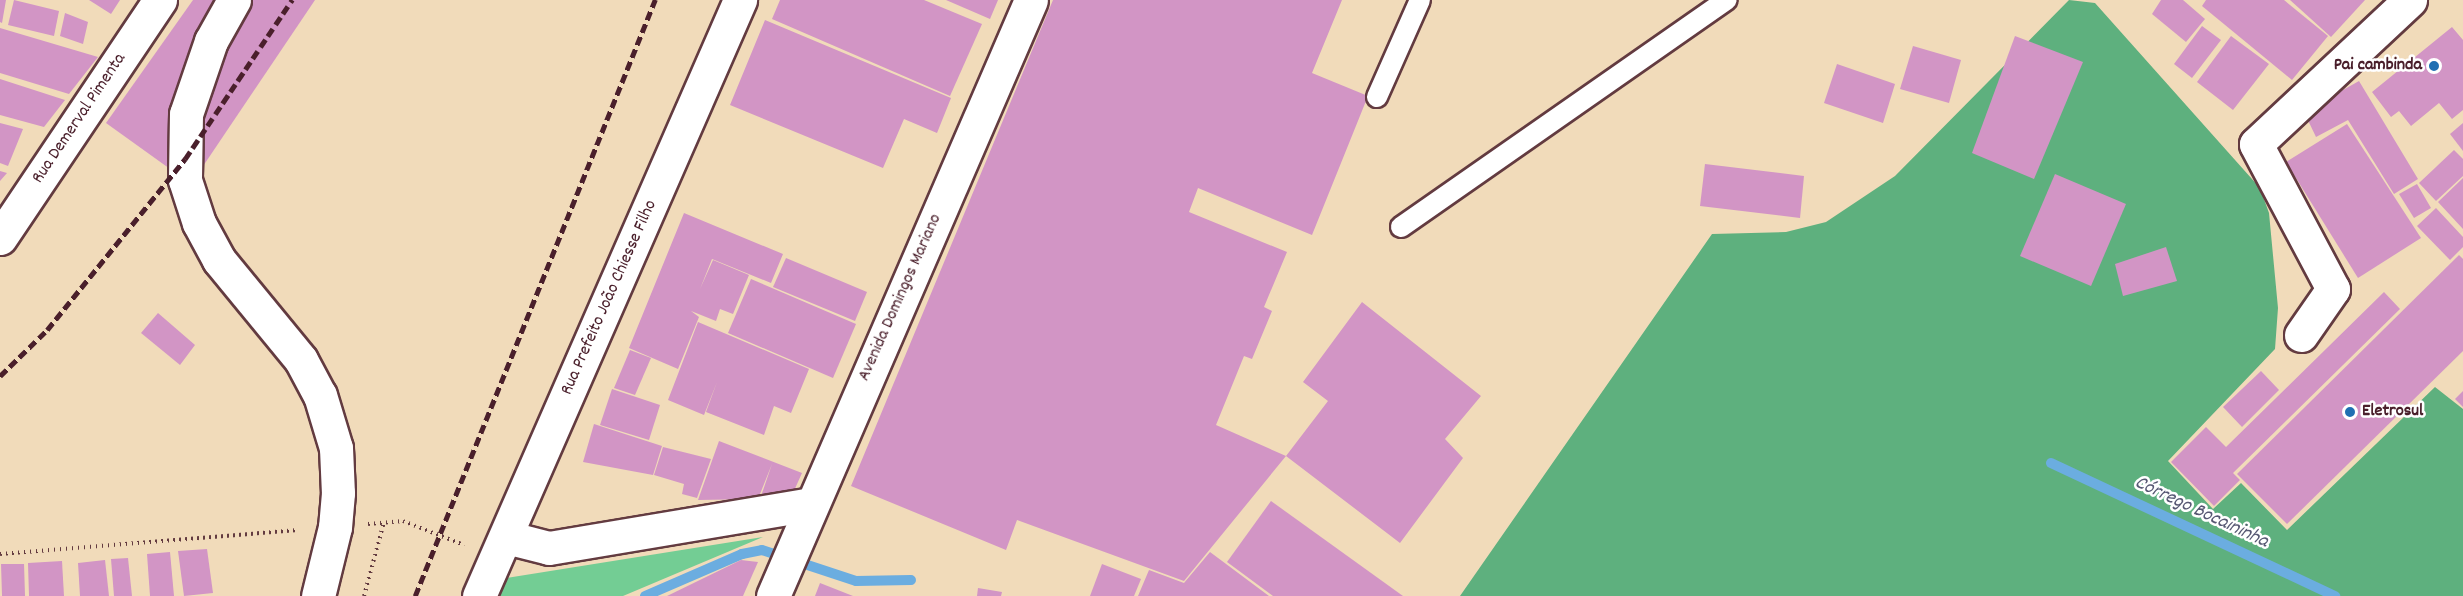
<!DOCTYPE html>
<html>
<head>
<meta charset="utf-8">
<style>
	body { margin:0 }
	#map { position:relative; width:2463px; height:596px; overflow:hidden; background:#f1dbba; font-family:Dekko,sans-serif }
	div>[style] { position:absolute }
	.green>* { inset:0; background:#73cd94 }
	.forest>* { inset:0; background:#5eb07e }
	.stream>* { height:10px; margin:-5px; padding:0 5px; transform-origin:5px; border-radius:5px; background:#6bade0 }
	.building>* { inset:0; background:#d295c5 }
	.path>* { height:4px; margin-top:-2px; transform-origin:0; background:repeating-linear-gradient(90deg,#633b40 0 1.5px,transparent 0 6px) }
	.roads { filter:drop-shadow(2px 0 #633b40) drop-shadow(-2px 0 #633b40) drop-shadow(0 2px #633b40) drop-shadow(0 -2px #633b40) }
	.lane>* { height:20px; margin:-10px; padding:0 10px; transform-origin:10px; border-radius:10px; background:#fff }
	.street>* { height:33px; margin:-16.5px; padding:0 16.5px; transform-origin:16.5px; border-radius:16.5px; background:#fff }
	.secondary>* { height:33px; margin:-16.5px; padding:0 16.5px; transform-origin:16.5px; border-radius:16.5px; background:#fff }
	.rail>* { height:4.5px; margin-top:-2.25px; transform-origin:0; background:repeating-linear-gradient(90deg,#4a1f2b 0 9px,transparent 0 13.5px) }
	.dots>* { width:16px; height:16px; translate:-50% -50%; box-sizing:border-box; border:3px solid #fff; border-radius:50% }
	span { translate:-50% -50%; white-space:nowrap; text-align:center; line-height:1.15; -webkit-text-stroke:5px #fff; paint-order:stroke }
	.poi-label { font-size:18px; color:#4a1f2b; font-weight:700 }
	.right { translate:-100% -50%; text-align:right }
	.left { translate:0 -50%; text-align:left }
	.street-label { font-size:18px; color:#4a1f2b }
	.water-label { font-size:20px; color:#575873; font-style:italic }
</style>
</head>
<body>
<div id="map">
	<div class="green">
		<div style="clip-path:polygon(763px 537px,623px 596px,500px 596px,506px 578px)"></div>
	</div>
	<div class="forest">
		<div style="clip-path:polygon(2069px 0,2095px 3px,2260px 188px,2269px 213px,2278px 308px,2275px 349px,2168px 461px,2213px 509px,2241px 483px,2287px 530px,2435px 387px,2463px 409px,2463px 596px,1460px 596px,1712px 234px,1786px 232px,1826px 222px,1895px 176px)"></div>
	</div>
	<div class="stream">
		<div style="left:2051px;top:463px;width:314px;rotate:25.1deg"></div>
		<div style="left:645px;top:596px;width:106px;rotate:-23.4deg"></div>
		<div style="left:742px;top:554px;width:20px;rotate:-11deg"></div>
		<div style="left:762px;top:550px;width:99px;rotate:18.3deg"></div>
		<div style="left:856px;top:581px;width:55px;rotate:-1deg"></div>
	</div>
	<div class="building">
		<div style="clip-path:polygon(0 0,6px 0,2px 23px,0 22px)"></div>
		<div style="clip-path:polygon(14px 0,59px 11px,54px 36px,8px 25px)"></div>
		<div style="clip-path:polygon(89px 0,120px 0,111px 14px)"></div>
		<div style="clip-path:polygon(193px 0,315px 0,191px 184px,106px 123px)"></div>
		<div style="clip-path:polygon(780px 0,924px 0,982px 24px,950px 96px,772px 19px)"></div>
		<div style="clip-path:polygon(946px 0,998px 0,990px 19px)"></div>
		<div style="clip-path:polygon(1053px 0,1342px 0,1312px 73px,1368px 96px,1312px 235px,1198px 188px,1189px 212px,1287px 252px,1264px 307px,1272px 311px,1252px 359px,1244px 356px,1216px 425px,1286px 456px,1184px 581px,1017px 520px,1006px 550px,851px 486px)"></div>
		<div style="clip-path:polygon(2161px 0,2183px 0,2205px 19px,2186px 42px,2152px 14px)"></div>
		<div style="clip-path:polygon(2206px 0,2284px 0,2328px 36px,2292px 80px,2202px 6px)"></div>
		<div style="clip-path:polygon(2290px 0,2365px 0,2331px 37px)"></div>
		<div style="clip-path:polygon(65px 13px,88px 22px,83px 44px,60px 36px)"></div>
		<div style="clip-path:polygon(765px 20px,951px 98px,937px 133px,904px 119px,883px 168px,730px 105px)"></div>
		<div style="clip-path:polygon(2202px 26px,2221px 40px,2192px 78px,2174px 64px)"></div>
		<div style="clip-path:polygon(2452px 27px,2463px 40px,2463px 110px,2452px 119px,2439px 103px,2411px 126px,2399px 111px,2391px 117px,2372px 92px)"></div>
		<div style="clip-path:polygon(0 28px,98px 57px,69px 94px,0 73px)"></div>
		<div style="clip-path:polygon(2015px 36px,2083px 62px,2034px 179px,1972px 153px)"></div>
		<div style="clip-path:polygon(2231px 36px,2269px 64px,2233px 110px,2197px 82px)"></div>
		<div style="clip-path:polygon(1913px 46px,1961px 60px,1949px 103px,1900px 89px)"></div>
		<div style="clip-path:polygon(1837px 64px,1895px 84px,1883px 123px,1824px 103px)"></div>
		<div style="clip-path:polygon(0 79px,65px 100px,44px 127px,0 115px)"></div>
		<div style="clip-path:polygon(2359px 81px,2418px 179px,2394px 194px,2348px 120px,2316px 137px,2304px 112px)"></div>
		<div style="clip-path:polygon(0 123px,23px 129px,8px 166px,0 163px)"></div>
		<div style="clip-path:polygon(2463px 123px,2463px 151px,2450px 134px)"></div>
		<div style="clip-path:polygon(2347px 124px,2421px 238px,2358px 278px,2286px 162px)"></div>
		<div style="clip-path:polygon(2454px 150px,2463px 159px,2463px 176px,2436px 201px,2419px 183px)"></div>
		<div style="clip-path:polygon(1705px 164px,1804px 176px,1800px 218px,1700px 206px)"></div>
		<div style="clip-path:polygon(0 171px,7px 173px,0 181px)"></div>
		<div style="clip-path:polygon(2055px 174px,2126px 204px,2091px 286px,2020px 256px)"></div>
		<div style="clip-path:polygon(2463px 178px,2463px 229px,2438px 202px)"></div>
		<div style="clip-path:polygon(2417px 184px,2431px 208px,2414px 218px,2399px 194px)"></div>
		<div style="clip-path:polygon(2436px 208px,2463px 237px,2463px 247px,2450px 260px,2417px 226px)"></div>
		<div style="clip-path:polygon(684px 213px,783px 254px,771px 283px,712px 259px,700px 289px,713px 260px,749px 275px,733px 314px,720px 309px,716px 321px,691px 311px,699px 317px,678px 369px,629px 348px)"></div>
		<div style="clip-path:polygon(2166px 247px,2177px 281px,2123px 296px,2115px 264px)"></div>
		<div style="clip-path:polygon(2459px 255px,2463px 259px,2463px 351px,2287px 524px,2237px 474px)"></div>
		<div style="clip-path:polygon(786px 258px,867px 292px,855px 321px,773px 287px)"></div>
		<div style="clip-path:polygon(751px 279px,856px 324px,833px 378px,728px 333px)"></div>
		<div style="clip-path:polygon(2384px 292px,2400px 309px,2233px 473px,2240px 480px,2214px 506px,2171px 462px,2206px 427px,2226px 447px)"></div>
		<div style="clip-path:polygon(1362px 302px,1481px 396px,1445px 439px,1463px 458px,1400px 543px,1286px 456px,1328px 401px,1303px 382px)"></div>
		<div style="clip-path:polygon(158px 313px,195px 345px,180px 365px,141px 333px)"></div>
		<div style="clip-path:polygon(698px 322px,809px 369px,791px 413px,774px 406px,764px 435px,706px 412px,717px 382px,704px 415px,668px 400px)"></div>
		<div style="clip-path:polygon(630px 350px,651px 358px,635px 395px,614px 388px)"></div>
		<div style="clip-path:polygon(2261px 371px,2279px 390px,2242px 427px,2223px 407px)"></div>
		<div style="clip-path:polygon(612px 389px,660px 405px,649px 440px,600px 425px)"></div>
		<div style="clip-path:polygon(2463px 391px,2463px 407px,2455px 399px)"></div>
		<div style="clip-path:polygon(594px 424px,662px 446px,653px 475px,583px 462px)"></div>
		<div style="clip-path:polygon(719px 441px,802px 473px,793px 493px,760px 499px,772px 464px,758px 499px,698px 500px)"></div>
		<div style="clip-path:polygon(663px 447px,711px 459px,697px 498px,682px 494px,684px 484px,654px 475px)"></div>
		<div style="clip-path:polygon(1271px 501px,1403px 596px,1273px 596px,1227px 562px)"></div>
		<div style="clip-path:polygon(207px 549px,213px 593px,184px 596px,178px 551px)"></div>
		<div style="clip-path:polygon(170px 552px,174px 596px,150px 596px,147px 554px)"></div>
		<div style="clip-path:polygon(1210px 552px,1269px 596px,1138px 596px,1149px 570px,1184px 583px)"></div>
		<div style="clip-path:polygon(128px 558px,132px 596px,114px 596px,111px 559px)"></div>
		<div style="clip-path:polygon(105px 560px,109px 596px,80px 596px,78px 563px)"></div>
		<div style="clip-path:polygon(741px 560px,758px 562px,743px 596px,667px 596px)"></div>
		<div style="clip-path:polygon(62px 561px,64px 596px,29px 596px,28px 563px)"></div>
		<div style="clip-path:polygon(1px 564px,24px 564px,25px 596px,2px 596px)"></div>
		<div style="clip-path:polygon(1102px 564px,1141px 579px,1134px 596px,1090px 596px)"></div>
		<div style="clip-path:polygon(820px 583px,853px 596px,815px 596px)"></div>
		<div style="clip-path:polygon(978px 588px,1002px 592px,1001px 596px,977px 596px)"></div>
	</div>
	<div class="path">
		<div style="left:368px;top:524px;width:35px;rotate:-5deg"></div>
		<div style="left:403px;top:521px;width:66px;rotate:21.5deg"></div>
		<div style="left:0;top:554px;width:299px;rotate:-4.6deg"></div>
		<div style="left:364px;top:596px;width:77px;rotate:-74.9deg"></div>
	</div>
	<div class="roads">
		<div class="lane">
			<div style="left:1377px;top:97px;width:106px;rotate:-66.1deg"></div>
			<div style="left:1401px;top:227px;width:397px;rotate:-34.9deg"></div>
		</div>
		<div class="street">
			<div style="left:234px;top:0;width:47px;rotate:119.3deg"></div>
			<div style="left:211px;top:41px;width:77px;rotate:108.9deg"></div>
			<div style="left:186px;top:114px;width:66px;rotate:90.9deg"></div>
			<div style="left:185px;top:180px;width:45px;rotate:72deg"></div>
			<div style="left:199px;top:223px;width:42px;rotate:61.6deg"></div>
			<div style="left:219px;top:260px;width:129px;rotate:50.6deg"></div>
			<div style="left:301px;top:360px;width:40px;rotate:62deg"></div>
			<div style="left:320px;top:395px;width:55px;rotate:73.2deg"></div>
			<div style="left:336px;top:448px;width:45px;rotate:87.5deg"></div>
			<div style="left:338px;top:493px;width:34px;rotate:95deg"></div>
			<div style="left:335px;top:527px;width:71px;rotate:103.8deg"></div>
			<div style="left:0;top:238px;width:287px;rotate:-56.1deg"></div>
			<div style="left:2301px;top:335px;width:56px;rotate:-55.2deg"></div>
			<div style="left:2333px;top:289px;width:164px;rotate:-118deg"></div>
			<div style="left:2256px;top:144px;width:211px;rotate:-43.1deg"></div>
		</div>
		<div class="secondary">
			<div style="left:506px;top:537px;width:44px;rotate:14.3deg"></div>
			<div style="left:549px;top:548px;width:266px;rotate:-9.5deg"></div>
			<div style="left:479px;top:596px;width:651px;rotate:-66.35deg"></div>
			<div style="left:773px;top:596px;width:649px;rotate:-66.59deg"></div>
		</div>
	</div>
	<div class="rail">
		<div style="left:0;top:376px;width:66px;rotate:-44.4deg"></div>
		<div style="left:47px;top:330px;width:220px;rotate:-51.1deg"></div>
		<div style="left:185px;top:159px;width:192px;rotate:-56.1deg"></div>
		<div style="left:415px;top:596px;width:643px;rotate:-68.07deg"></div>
	</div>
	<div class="dots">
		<div style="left:2434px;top:66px;background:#1f6fb2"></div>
		<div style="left:2350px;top:412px;background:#1f6fb2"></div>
	</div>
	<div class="poi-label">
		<span class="right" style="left:2422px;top:66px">Pai cambinda</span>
		<span class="left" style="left:2362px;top:412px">Eletrosul</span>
	</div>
	<div class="street-label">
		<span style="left:80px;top:119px;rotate:-56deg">Rua Demerval Pimenta</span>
		<span style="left:610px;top:298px;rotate:-66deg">Rua Prefeito João Chiesse Filho</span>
		<span style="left:901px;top:298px;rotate:-66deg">Avenida Domingos Mariano</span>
	</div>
	<div class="water-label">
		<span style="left:2201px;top:513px;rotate:25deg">Córrego Bocaininha</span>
	</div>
</div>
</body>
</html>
